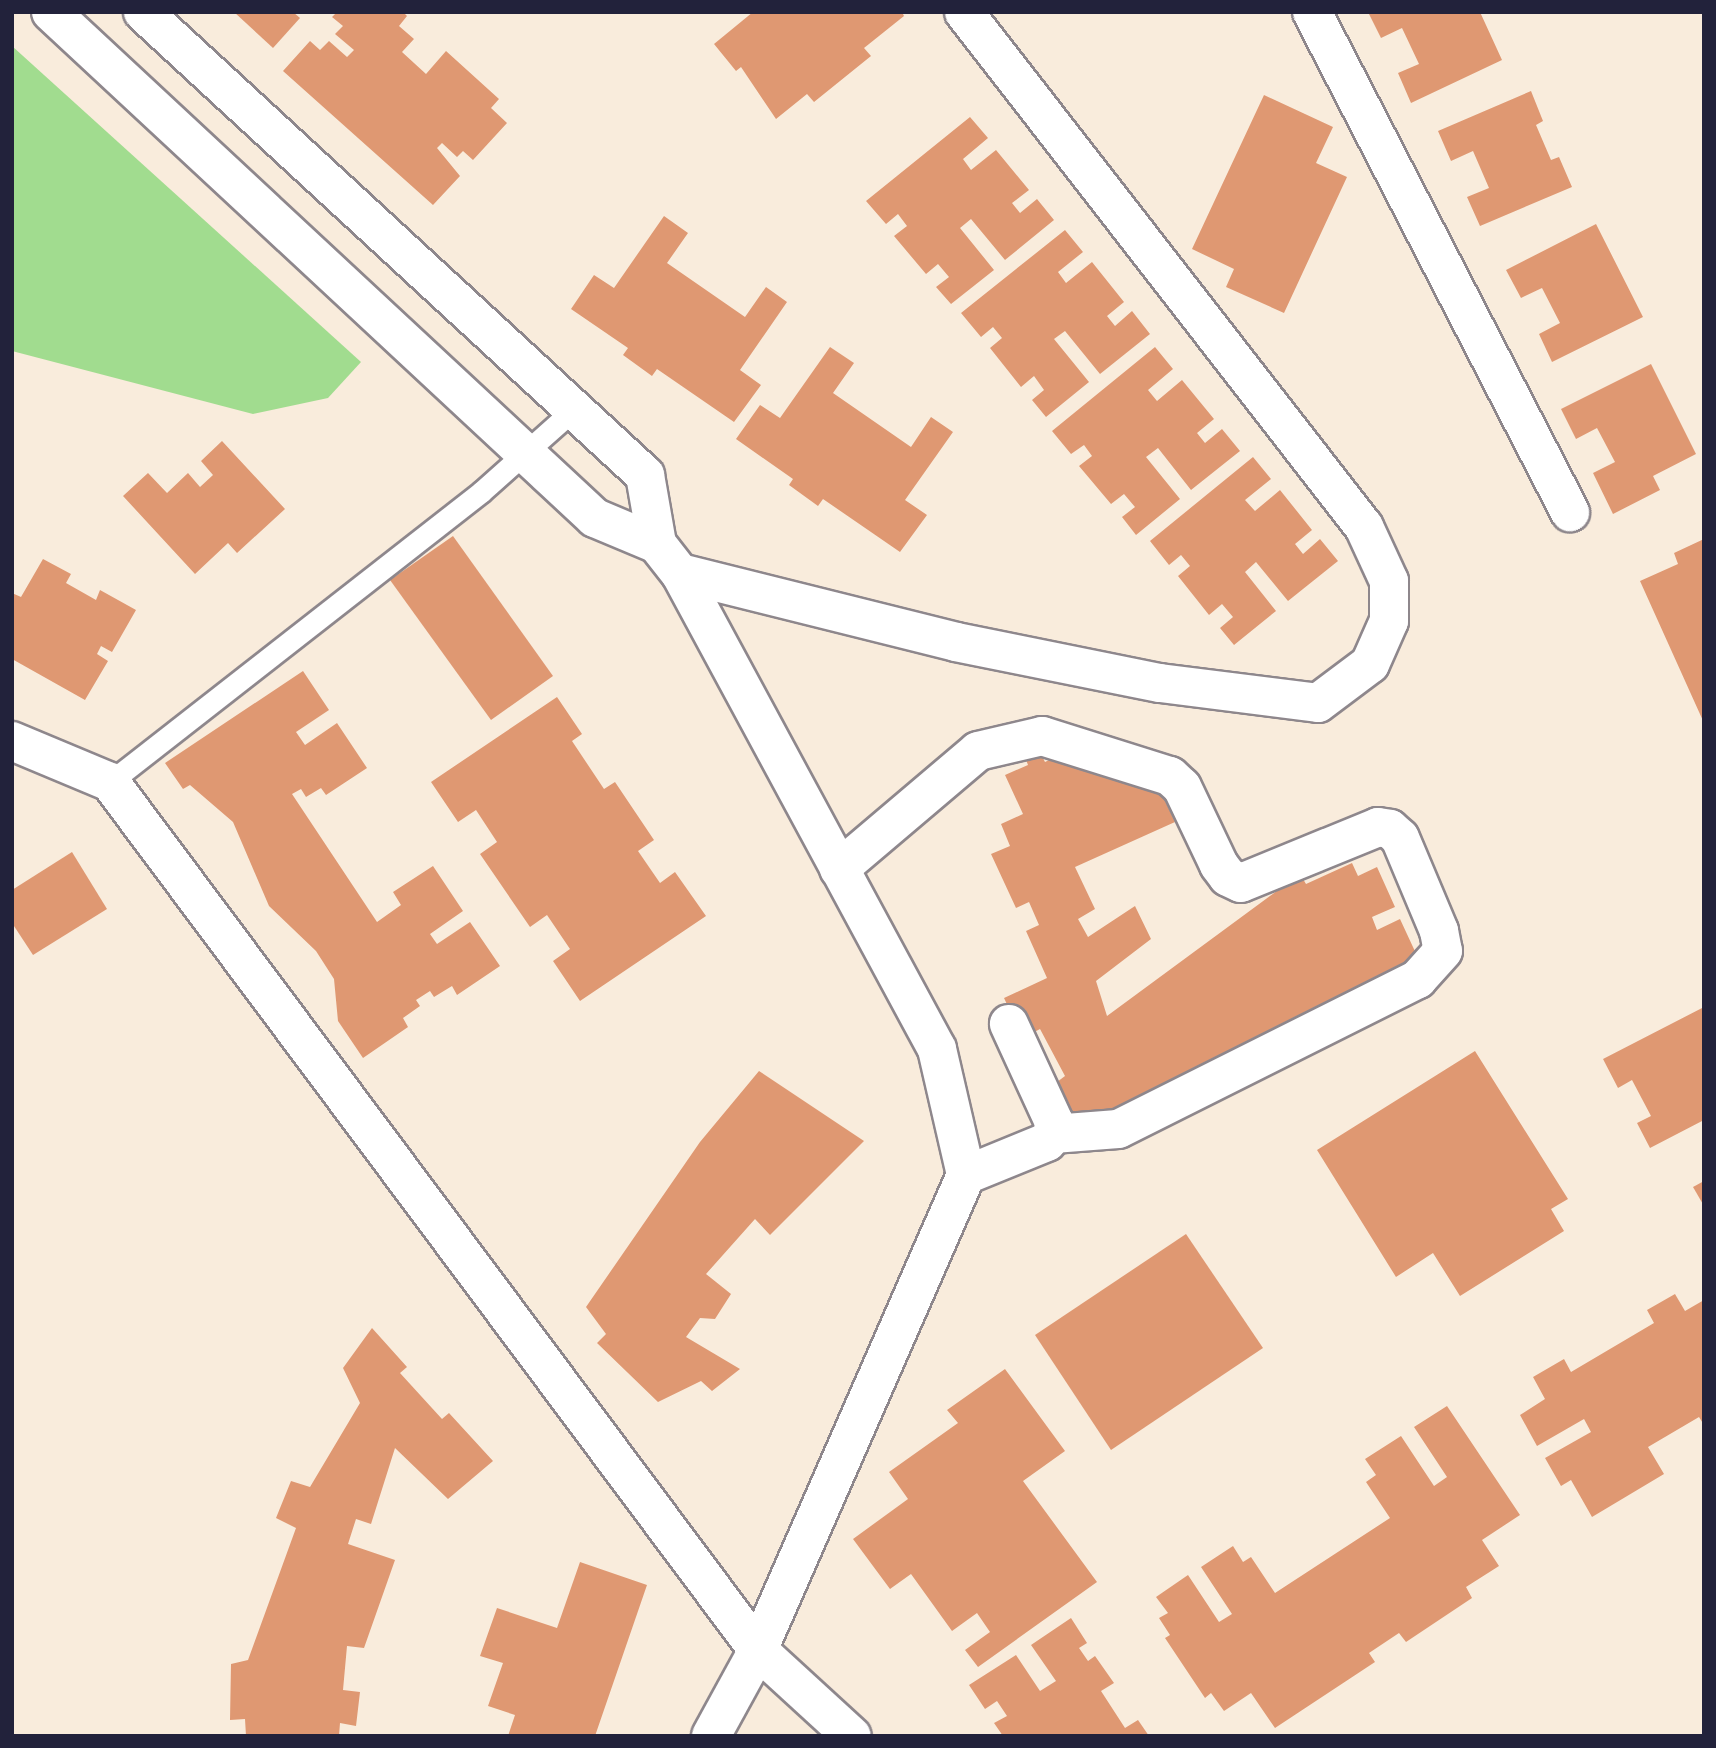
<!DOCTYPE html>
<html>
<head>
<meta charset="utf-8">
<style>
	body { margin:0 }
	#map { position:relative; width:1716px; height:1748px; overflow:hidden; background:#f9ecdc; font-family:"Shantell Sans",sans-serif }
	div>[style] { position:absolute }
	.green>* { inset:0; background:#a1dc8f }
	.building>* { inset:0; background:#df9872 }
	.roads { filter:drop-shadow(2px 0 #8e878c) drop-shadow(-2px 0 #8e878c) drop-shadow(0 2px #8e878c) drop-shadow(0 -2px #8e878c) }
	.lane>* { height:21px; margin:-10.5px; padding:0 10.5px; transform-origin:10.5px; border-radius:10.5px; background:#fff }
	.street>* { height:38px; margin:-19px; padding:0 19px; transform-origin:19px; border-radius:19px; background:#fff }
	span { translate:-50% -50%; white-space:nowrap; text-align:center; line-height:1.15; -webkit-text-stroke:5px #fdfcf7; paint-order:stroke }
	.frame { position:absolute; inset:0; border:14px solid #22223b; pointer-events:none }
</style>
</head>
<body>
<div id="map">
	<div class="green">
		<div style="clip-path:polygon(12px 46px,361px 362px,328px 398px,253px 414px,12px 351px)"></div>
	</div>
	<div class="building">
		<div style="clip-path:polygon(234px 12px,293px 12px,300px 18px,273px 48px)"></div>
		<div style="clip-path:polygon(337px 12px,403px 12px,407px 16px,399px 26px,414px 39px,402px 52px,426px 74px,446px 51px,499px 99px,491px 108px,507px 123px,473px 160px,463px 151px,457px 157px,442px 143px,437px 148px,460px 176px,433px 205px,283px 71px,310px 41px,320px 50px,329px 41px,347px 57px,354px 50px,335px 34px,343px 26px,332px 17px)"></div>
		<div style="clip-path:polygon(753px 12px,902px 12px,904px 16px,864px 48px,871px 56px,814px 102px,807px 94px,776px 119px,741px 67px,736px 71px,714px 44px)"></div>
		<div style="clip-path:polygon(1368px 12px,1480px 12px,1502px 60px,1411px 103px,1398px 73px,1419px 64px,1402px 28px,1381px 38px)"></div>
		<div style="clip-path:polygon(1531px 91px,1543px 121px,1536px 125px,1551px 160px,1559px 157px,1572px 187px,1480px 226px,1467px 197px,1489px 188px,1473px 151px,1451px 161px,1438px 131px)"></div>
		<div style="clip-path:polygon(1264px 95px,1333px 127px,1316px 163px,1347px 177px,1284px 313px,1226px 287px,1234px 269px,1192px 249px)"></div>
		<div style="clip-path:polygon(970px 117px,988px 138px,963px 159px,971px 170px,996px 150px,1029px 190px,1012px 203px,1020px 213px,1037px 199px,1054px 220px,1005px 260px,971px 219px,960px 228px,994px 270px,951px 304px,936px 287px,949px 277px,938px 264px,926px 274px,894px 236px,907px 226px,898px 214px,886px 224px,866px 201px)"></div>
		<div style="clip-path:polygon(664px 216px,688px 233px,667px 263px,745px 317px,766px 287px,787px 302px,740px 370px,761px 385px,734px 422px,657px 369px,652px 376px,623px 355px,628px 348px,571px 309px,594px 275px,614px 288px)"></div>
		<div style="clip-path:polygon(1596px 224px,1643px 317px,1552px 362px,1539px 334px,1560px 323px,1542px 288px,1521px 298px,1506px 270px)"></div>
		<div style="clip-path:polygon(1065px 230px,1083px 252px,1058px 272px,1066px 283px,1092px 262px,1124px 302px,1107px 316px,1115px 326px,1132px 311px,1150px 334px,1100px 374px,1065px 331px,1054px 339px,1089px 382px,1046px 417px,1032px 400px,1044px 390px,1034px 376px,1021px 387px,990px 348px,1002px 338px,993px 327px,981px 337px,961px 313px)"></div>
		<div style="clip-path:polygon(830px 347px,854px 363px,833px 393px,911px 447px,931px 417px,953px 432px,905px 500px,927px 515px,900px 552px,823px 499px,818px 506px,789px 485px,793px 479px,736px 439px,760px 405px,780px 418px)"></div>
		<div style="clip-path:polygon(1155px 347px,1173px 369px,1148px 390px,1157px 401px,1182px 380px,1214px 419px,1197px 433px,1205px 443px,1222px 429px,1240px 451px,1191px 490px,1158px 448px,1146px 457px,1180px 499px,1136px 535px,1122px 517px,1135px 507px,1124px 494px,1111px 504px,1079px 466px,1092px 456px,1084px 445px,1071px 454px,1052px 431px)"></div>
		<div style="clip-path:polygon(1651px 364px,1696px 454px,1653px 476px,1660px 490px,1613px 514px,1593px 473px,1615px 462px,1597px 428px,1576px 439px,1561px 409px)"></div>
		<div style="clip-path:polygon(222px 441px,285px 509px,237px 553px,228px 543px,195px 574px,123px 496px,148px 473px,167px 493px,188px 473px,200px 487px,213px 475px,201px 461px)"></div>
		<div style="clip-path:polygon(1253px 457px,1271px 479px,1245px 500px,1255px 511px,1280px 490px,1312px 530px,1295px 544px,1303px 554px,1320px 539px,1338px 561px,1288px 601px,1256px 562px,1245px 572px,1276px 611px,1234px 645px,1220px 628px,1233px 617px,1222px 604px,1209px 615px,1178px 576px,1190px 566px,1181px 555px,1169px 565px,1150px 541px)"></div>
		<div style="clip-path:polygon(453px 536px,553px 676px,491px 720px,390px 580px)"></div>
		<div style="clip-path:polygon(1704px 539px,1704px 723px,1640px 581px,1678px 564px,1674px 553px)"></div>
		<div style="clip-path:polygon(43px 559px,71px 574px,66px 583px,96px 600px,100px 590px,136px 610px,112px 652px,101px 646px,97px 654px,108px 661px,85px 700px,12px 659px,12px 593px,21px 597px)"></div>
		<div style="clip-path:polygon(303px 671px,329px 710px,296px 732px,305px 745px,337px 723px,367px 768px,326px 795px,321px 788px,306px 797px,301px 789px,292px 794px,377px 922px,401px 905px,393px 892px,433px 866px,463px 911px,430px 934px,437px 944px,470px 922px,500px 966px,457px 995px,452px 986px,434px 997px,430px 991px,416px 1000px,420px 1006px,403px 1018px,408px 1027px,363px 1058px,338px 1021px,334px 979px,316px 951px,269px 906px,233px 822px,190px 785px,183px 789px,165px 763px)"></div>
		<div style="clip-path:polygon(557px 697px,582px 734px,572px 741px,604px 789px,615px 782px,654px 840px,638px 851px,660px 883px,675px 872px,706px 916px,580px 1001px,553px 961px,570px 949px,547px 915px,530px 927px,480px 854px,497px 842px,476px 810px,458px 822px,431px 782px)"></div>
		<div style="clip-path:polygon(1074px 748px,1128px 771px,1136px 788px,1155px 779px,1175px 822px,1075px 867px,1095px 909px,1078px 919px,1088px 937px,1135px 906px,1151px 939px,1096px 981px,1107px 1016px,1300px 874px,1306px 884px,1352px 863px,1358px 876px,1377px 867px,1395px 907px,1372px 917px,1377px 930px,1400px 919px,1419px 960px,1314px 1008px,1322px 1024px,1086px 1127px,1063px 1119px,1049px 1088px,1065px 1076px,1040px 1029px,1023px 1038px,1004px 998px,1047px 978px,1026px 931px,1039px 925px,1029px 902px,1016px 908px,991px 854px,1010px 846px,1001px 824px,1023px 814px,1005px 775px,1028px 765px,1025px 757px,1039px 750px,1045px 762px)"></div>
		<div style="clip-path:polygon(72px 852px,107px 909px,33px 955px,12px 923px,12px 890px)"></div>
		<div style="clip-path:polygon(1704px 1007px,1704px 1120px,1650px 1148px,1637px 1123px,1651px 1116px,1632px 1080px,1618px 1088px,1603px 1059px)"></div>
		<div style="clip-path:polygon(1475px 1051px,1568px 1199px,1551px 1209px,1564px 1231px,1460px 1296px,1433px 1253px,1396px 1277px,1317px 1150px)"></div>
		<div style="clip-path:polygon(759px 1071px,864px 1141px,770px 1235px,755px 1219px,706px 1274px,731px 1294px,715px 1319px,700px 1318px,686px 1337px,740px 1369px,712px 1391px,701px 1381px,658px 1402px,597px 1343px,606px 1334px,586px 1307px,700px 1142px)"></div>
		<div style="clip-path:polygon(1704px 1181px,1704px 1206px,1693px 1187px)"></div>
		<div style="clip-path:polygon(1186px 1234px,1263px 1348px,1111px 1450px,1035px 1335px)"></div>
		<div style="clip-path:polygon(1675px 1294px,1685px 1311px,1704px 1300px,1704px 1425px,1699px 1417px,1648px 1447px,1664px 1474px,1592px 1517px,1571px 1480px,1561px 1486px,1545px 1458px,1591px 1432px,1584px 1419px,1537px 1446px,1520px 1415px,1545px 1399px,1533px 1377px,1564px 1359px,1571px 1372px,1654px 1323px,1647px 1310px)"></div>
		<div style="clip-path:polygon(372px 1328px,407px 1367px,400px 1373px,442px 1419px,449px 1413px,493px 1461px,448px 1499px,395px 1448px,371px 1524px,356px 1519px,348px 1544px,395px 1560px,364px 1648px,347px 1646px,343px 1690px,360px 1692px,356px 1726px,340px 1723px,339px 1736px,246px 1736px,245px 1719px,230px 1720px,231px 1664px,248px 1660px,296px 1528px,276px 1518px,291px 1481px,310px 1487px,360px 1403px,343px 1368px)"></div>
		<div style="clip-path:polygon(1005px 1369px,1065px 1451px,1023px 1481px,1097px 1582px,978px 1667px,965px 1650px,990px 1632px,977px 1613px,952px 1631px,911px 1574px,890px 1589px,853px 1539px,908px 1499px,889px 1472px,958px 1423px,947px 1410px)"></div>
		<div style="clip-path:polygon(1447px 1406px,1520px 1515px,1482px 1540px,1499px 1566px,1466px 1587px,1472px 1598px,1406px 1642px,1399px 1633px,1369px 1653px,1375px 1662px,1275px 1728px,1251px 1693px,1224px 1711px,1211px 1693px,1205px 1698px,1165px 1638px,1170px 1635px,1159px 1618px,1168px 1613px,1156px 1597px,1188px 1575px,1219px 1622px,1232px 1614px,1201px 1567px,1233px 1546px,1243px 1562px,1251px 1557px,1275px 1593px,1390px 1518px,1366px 1482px,1376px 1475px,1365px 1459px,1401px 1436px,1434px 1486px,1447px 1477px,1414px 1427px)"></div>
		<div style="clip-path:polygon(580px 1562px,647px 1585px,595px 1736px,508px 1736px,515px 1715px,488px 1706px,503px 1663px,480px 1656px,497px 1608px,557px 1628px)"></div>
		<div style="clip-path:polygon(1071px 1618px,1087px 1643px,1079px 1648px,1088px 1661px,1095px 1656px,1114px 1683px,1101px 1691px,1125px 1728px,1138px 1720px,1149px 1736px,1003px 1736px,994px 1723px,1007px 1716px,997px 1701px,985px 1709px,969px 1685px,1016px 1655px,1040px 1691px,1056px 1681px,1031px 1645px)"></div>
	</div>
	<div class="roads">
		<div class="lane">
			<div style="left:110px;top:782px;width:471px;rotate:-38deg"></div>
			<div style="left:481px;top:492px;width:125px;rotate:-41.7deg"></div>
		</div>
		<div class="street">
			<div style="left:51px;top:12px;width:743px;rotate:42.93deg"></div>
			<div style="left:595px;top:518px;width:67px;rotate:22.8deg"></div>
			<div style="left:143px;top:12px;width:683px;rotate:42.69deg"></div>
			<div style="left:645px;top:475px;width:70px;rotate:80.1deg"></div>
			<div style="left:657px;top:544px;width:37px;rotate:52deg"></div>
			<div style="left:680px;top:573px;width:541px;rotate:61.63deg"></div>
			<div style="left:937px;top:1049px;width:129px;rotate:77deg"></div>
			<div style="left:966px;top:1175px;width:519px;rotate:113.65deg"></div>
			<div style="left:758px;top:1650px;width:98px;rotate:118.7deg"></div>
			<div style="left:1312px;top:12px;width:563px;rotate:62.71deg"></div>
			<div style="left:680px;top:573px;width:284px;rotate:14deg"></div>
			<div style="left:956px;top:642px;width:208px;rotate:11.4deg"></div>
			<div style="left:1160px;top:683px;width:159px;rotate:7.2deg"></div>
			<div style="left:1318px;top:703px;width:65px;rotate:-36.9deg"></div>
			<div style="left:1370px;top:664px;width:47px;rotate:-66.2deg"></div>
			<div style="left:1389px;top:621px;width:40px;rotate:-90deg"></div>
			<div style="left:1389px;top:581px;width:60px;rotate:-114.8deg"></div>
			<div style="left:1364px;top:527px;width:652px;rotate:-127.84deg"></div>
			<div style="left:12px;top:741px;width:106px;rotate:22.7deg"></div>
			<div style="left:110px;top:782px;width:1083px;rotate:53.26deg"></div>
			<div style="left:758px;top:1650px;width:127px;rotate:42.5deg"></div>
			<div style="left:839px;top:869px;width:182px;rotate:-40.3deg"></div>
			<div style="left:978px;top:751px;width:66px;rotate:-13.2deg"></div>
			<div style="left:1042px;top:736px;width:134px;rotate:17.4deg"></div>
			<div style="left:1170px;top:776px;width:16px;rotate:43deg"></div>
			<div style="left:1182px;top:787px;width:86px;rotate:64.6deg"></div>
			<div style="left:1219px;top:865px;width:15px;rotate:53deg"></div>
			<div style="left:1228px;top:877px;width:14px;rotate:25deg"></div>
			<div style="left:1241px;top:883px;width:148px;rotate:-22.2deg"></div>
			<div style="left:1378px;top:827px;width:12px;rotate:9deg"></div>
			<div style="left:1390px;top:829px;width:13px;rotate:42deg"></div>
			<div style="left:1400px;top:838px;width:101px;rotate:67.2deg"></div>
			<div style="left:1439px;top:931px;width:20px;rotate:79deg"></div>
			<div style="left:1443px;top:951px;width:38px;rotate:132deg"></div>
			<div style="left:1418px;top:979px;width:335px;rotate:153.4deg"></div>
			<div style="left:1118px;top:1129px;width:65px;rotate:175.6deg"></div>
			<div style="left:966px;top:1175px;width:87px;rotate:-22.2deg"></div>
			<div style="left:1047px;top:1142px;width:10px;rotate:-53deg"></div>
			<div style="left:1053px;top:1134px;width:12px;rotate:-85deg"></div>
			<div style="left:1054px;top:1122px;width:108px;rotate:-114.7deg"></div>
		</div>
	</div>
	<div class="frame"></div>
</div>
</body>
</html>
